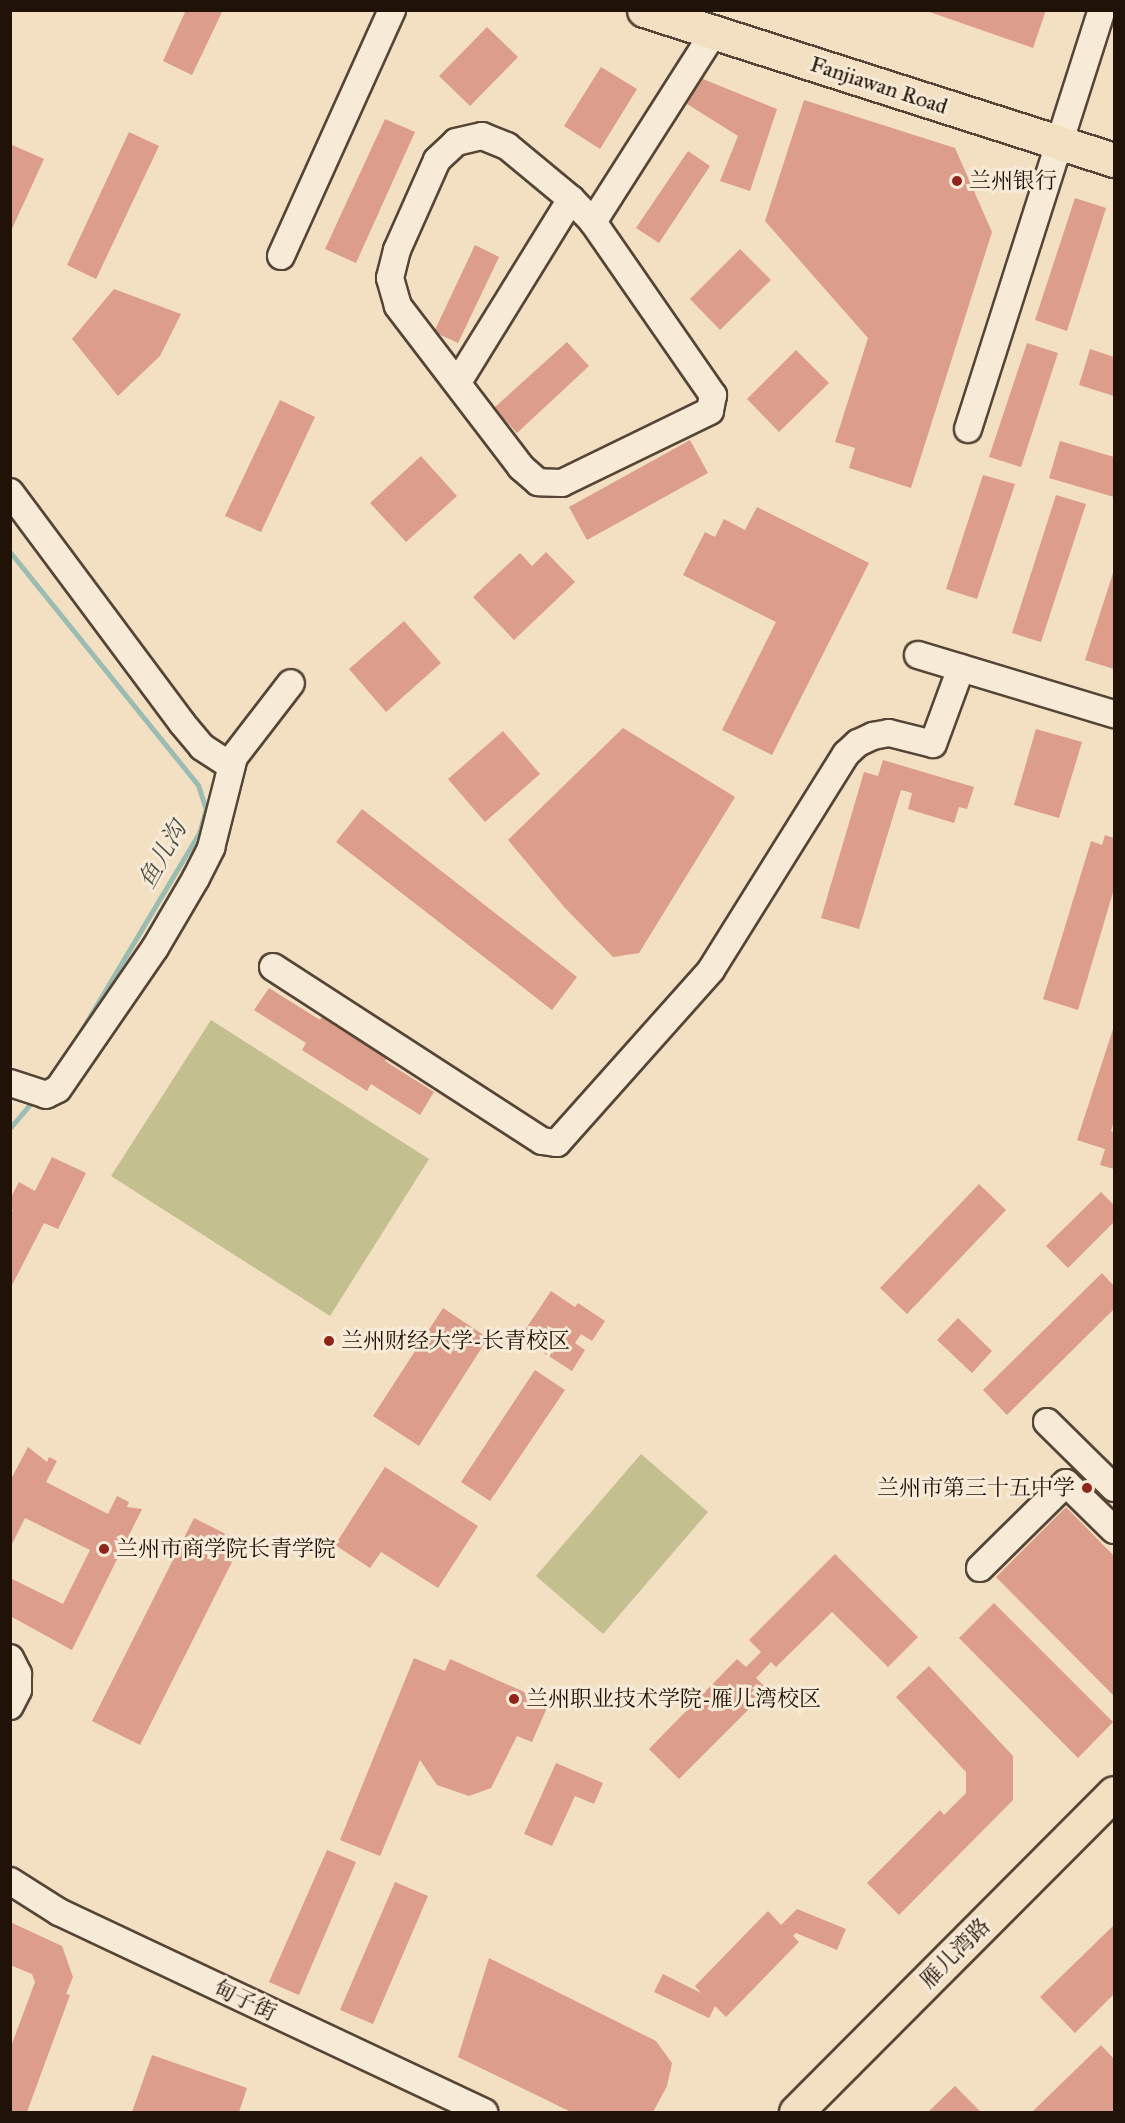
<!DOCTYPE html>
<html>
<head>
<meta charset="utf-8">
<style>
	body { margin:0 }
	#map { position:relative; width:1125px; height:2123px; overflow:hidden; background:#f3dfc2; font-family:"IM FELL Great Primer","Noto Serif SC",serif }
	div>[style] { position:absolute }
	.green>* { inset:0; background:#c3bf8e }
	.stream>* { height:5px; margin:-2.5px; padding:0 2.5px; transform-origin:2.5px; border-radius:2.5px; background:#9bbdb1 }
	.building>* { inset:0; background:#dc9e8b }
	.roads { filter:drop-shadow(2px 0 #564536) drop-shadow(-2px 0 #564536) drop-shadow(0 2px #564536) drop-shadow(0 -2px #564536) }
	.minor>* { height:26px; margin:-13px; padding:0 13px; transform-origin:13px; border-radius:13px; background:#f7ead7 }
	.major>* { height:33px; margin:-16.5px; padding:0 16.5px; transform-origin:16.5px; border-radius:16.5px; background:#f3dfc2 }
	.dots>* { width:16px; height:16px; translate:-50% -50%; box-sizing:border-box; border:3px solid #f7ead7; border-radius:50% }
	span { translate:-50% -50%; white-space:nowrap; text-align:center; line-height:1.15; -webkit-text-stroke:6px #f7ead7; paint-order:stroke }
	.street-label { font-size:22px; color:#211208 }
	.poi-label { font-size:22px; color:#211208 }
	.left { translate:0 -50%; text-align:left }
	.right { translate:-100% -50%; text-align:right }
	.water-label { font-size:24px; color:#4c4e43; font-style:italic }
	.frame { position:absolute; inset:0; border:12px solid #211208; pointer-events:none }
</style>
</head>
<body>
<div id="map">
	<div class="green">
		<div style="clip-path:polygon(211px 1020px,429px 1159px,330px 1316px,111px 1176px)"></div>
		<div style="clip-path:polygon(641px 1454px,708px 1512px,603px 1634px,536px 1576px)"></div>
	</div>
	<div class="stream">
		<div style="left:10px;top:552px;width:299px;rotate:51.1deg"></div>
		<div style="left:198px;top:785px;width:25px;rotate:72deg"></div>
		<div style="left:206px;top:809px;width:25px;rotate:106deg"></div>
		<div style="left:199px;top:833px;width:257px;rotate:120.8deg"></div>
		<div style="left:10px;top:1128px;width:39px;rotate:-50deg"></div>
	</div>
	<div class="building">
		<div style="clip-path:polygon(186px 10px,223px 10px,192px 75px,163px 61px)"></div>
		<div style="clip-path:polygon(924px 10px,1046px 10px,1033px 48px)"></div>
		<div style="clip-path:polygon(487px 27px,518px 57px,470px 106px,439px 76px)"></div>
		<div style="clip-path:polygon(601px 67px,637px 89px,600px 149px,564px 126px)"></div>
		<div style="clip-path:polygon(698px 77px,777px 109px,750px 191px,720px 181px,738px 136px,687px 104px)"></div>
		<div style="clip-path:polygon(804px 100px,955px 148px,992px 232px,911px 488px,849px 468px,855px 448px,835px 442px,868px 338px,765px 221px)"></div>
		<div style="clip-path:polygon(385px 119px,415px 132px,356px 263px,325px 249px)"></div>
		<div style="clip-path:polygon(129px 132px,159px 146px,96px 279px,67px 265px)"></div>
		<div style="clip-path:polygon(10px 144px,44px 159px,10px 233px)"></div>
		<div style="clip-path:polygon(688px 151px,710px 166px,659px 243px,636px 228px)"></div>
		<div style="clip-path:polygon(1075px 198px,1106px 208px,1067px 331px,1035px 320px)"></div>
		<div style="clip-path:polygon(475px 245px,499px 257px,458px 343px,434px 332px)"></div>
		<div style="clip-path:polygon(740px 249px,771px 280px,720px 330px,690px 299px)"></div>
		<div style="clip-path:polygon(114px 289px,181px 314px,160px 356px,118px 396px,72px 339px)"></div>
		<div style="clip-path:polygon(567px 342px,589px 366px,517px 433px,494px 408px)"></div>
		<div style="clip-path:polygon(1027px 343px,1058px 353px,1021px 467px,989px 457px)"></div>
		<div style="clip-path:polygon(1090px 349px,1114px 357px,1114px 396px,1079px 385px)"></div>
		<div style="clip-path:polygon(796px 350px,829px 383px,779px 432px,747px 399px)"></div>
		<div style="clip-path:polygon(280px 400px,315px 417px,261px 532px,225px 516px)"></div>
		<div style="clip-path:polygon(690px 440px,708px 473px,587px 540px,569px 507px)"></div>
		<div style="clip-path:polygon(1060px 441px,1114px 457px,1114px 497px,1049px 478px)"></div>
		<div style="clip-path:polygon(421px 456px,457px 496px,406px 542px,370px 503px)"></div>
		<div style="clip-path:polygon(983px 475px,1015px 484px,977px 599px,946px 589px)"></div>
		<div style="clip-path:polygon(1056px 495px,1086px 504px,1041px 642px,1012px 633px)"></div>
		<div style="clip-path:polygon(757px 507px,869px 563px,772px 755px,722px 730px,776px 622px,683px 575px,705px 532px,715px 537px,724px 519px,745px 530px)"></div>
		<div style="clip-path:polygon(546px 552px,575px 582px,514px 640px,473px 597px,520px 553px,532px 566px)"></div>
		<div style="clip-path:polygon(1114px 570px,1114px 669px,1085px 660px)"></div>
		<div style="clip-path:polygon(404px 621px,441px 663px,386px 712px,349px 669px)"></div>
		<div style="clip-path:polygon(623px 728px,735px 797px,639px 953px,613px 957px,565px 908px,508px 840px)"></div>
		<div style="clip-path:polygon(1036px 729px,1082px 742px,1059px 818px,1014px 805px)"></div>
		<div style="clip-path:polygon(503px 731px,540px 774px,485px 822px,448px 779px)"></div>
		<div style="clip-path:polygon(883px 760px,974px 787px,967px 809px,959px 807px,954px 823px,908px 809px,912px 793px,901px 790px,859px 929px,821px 918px,864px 772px,878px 776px)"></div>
		<div style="clip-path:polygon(362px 809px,577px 977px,552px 1010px,336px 842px)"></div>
		<div style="clip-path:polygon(1105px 835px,1114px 838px,1114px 889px,1078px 1010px,1043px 999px,1091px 841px,1102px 845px)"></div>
		<div style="clip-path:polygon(269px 988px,320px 1020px,326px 1011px,391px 1053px,385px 1061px,434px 1092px,420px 1115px,371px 1084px,367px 1091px,302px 1050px,306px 1043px,254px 1010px)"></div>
		<div style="clip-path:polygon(1114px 1026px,1114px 1121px,1111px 1131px,1114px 1132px,1114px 1169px,1100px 1165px,1105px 1149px,1077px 1140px)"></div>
		<div style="clip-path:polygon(52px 1157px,86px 1173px,58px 1229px,44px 1223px,10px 1289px,10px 1215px,13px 1210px,10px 1209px,10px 1199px,19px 1182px,35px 1191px)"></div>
		<div style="clip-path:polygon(979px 1184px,1006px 1210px,907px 1314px,880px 1288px)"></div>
		<div style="clip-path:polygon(1101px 1192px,1114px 1205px,1114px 1222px,1068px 1268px,1046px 1246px)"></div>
		<div style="clip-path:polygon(1102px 1273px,1114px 1286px,1114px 1309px,1007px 1415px,983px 1390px)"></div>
		<div style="clip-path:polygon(551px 1291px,575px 1307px,578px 1303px,605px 1321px,592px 1341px,581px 1334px,575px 1343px,585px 1350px,572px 1371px,544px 1353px,547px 1349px,523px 1333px)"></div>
		<div style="clip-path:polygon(443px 1308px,488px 1338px,419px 1446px,373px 1416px)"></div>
		<div style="clip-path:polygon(958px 1318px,992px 1351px,972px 1373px,937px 1340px)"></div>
		<div style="clip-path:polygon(535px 1370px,565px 1390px,490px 1501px,461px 1482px)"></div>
		<div style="clip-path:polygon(28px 1447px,47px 1462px,49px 1457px,57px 1461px,46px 1482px,108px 1514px,117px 1496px,129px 1502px,127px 1507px,142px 1509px,72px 1650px,10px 1616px,10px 1578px,63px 1604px,90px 1550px,25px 1518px,10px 1548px,10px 1481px)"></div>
		<div style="clip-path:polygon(385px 1467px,478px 1526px,438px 1588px,381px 1552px,370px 1568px,335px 1545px)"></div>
		<div style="clip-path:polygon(1066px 1507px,1114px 1556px,1114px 1696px,996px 1577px)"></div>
		<div style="clip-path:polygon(194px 1518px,242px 1542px,140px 1745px,92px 1721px)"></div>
		<div style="clip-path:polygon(835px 1554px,918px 1637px,888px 1667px,832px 1612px,776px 1667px,771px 1662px,756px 1678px,768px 1690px,679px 1779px,649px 1749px,737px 1659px,746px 1667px,761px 1652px,749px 1640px)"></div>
		<div style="clip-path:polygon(994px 1603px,1113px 1722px,1078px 1758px,959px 1638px)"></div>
		<div style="clip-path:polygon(414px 1658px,445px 1671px,450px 1659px,549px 1703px,532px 1742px,517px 1736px,491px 1788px,469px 1796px,437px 1785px,420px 1760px,380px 1856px,340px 1840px)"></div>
		<div style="clip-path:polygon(929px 1666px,1013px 1756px,1013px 1800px,899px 1915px,867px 1883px,940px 1810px,944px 1815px,966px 1793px,966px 1772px,896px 1697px)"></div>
		<div style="clip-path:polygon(556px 1763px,603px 1783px,594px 1804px,575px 1796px,552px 1846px,524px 1834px)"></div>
		<div style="clip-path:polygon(327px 1850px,356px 1862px,299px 1995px,269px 1982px)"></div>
		<div style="clip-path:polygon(395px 1882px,428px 1896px,373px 2024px,340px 2010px)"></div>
		<div style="clip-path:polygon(797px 1909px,846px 1929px,837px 1950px,796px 1933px,793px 1936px,799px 1942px,726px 2017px,715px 2006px,709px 2018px,654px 1992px,663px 1974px,701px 1993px,695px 1986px,768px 1911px,781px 1925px)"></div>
		<div style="clip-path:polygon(10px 1922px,62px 1946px,73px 1977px,66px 1994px,70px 1995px,27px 2112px,10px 2112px,10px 2049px,35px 1982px,32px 1974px,10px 1965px)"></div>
		<div style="clip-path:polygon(1114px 1925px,1114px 1994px,1075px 2033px,1040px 1997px)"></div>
		<div style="clip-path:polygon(489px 1958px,656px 2041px,672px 2063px,667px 2086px,653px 2112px,571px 2112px,458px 2057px)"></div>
		<div style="clip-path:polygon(1101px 2045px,1114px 2059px,1114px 2112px,1032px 2112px)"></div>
		<div style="clip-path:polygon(152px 2055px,247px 2088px,239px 2112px,132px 2112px)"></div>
		<div style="clip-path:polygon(955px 2086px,981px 2112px,928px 2112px)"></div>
	</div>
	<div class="roads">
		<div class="minor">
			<div style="left:482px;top:136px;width:27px;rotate:22deg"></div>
			<div style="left:507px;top:146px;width:83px;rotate:39.6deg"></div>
			<div style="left:571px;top:199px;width:32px;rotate:46deg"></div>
			<div style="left:593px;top:222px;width:211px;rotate:55.3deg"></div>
			<div style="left:713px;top:395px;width:16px;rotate:101deg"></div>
			<div style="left:710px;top:411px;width:165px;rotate:154.1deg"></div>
			<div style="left:562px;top:483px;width:24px;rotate:-178deg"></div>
			<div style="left:538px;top:482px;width:23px;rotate:-139deg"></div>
			<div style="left:521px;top:467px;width:203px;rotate:-127.4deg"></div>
			<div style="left:398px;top:306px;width:29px;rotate:-106deg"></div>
			<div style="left:390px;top:278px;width:29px;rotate:-76deg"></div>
			<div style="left:397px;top:250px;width:98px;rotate:-66deg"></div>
			<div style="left:437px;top:160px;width:26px;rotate:-43deg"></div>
			<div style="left:456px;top:142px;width:27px;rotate:-13deg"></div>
			<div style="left:593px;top:222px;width:225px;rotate:-57.5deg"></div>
			<div style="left:281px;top:256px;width:270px;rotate:-65.7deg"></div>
			<div style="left:458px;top:382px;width:215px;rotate:-58.3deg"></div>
			<div style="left:968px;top:429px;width:440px;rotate:-72.3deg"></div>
			<div style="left:10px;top:492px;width:288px;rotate:53.3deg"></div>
			<div style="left:182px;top:723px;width:31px;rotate:50deg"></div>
			<div style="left:202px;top:747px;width:35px;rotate:33deg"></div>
			<div style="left:918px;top:655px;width:205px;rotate:16.8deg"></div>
			<div style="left:273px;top:967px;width:320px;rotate:32.9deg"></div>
			<div style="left:542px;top:1141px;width:15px;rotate:8deg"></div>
			<div style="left:557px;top:1143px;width:232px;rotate:-48.3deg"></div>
			<div style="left:711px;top:970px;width:255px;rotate:-58deg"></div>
			<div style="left:846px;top:754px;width:16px;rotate:-43deg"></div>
			<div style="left:858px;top:743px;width:17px;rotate:-25deg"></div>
			<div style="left:873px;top:736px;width:16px;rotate:-11deg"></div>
			<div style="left:889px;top:733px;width:45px;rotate:14deg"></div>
			<div style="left:933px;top:744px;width:81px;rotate:-69.8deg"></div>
			<div style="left:10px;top:1083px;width:38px;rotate:18deg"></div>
			<div style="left:46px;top:1095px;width:13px;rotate:-27deg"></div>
			<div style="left:58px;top:1089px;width:171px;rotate:-55.5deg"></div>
			<div style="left:155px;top:948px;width:81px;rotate:-59.6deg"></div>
			<div style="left:196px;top:878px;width:34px;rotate:-63deg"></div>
			<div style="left:211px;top:848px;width:94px;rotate:-75.8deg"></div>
			<div style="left:234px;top:757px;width:93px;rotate:-52.4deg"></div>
			<div style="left:1047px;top:1422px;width:94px;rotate:44.6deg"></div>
			<div style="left:980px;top:1568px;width:121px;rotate:-44.7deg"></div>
			<div style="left:1066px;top:1483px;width:67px;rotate:44.4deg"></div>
			<div style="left:10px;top:1658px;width:18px;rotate:63deg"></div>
			<div style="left:18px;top:1674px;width:16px;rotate:90deg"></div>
			<div style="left:18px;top:1690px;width:18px;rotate:117deg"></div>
			<div style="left:10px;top:1881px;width:58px;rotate:32.3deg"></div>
			<div style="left:59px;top:1912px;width:470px;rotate:25.2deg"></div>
		</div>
		<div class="major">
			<div style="left:644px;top:10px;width:493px;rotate:17.7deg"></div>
			<div style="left:796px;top:2112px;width:450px;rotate:-45.1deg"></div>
		</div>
	</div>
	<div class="dots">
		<div style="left:957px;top:181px;background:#8f2418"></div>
		<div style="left:329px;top:1341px;background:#8f2418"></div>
		<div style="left:1087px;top:1488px;background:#8f2418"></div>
		<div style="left:104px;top:1549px;background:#8f2418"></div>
		<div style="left:514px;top:1699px;background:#8f2418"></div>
	</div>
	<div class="street-label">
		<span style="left:879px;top:85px;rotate:18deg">Fanjiawan Road</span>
		<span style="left:955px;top:1953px;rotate:-45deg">雁儿湾路</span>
		<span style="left:245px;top:2000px;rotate:25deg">甸子街</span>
	</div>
	<div class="poi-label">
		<span class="left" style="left:969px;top:181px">兰州银行</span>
		<span class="left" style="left:341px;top:1341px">兰州财经大学-长青校区</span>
		<span class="right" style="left:1075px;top:1488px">兰州市第三十五中学</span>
		<span class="left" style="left:116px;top:1549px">兰州市商学院长青学院</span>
		<span class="left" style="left:526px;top:1699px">兰州职业技术学院-雁儿湾校区</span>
	</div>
	<div class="water-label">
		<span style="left:163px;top:855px;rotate:-61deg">鱼儿沟</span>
	</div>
	<div class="frame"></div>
</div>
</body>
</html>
